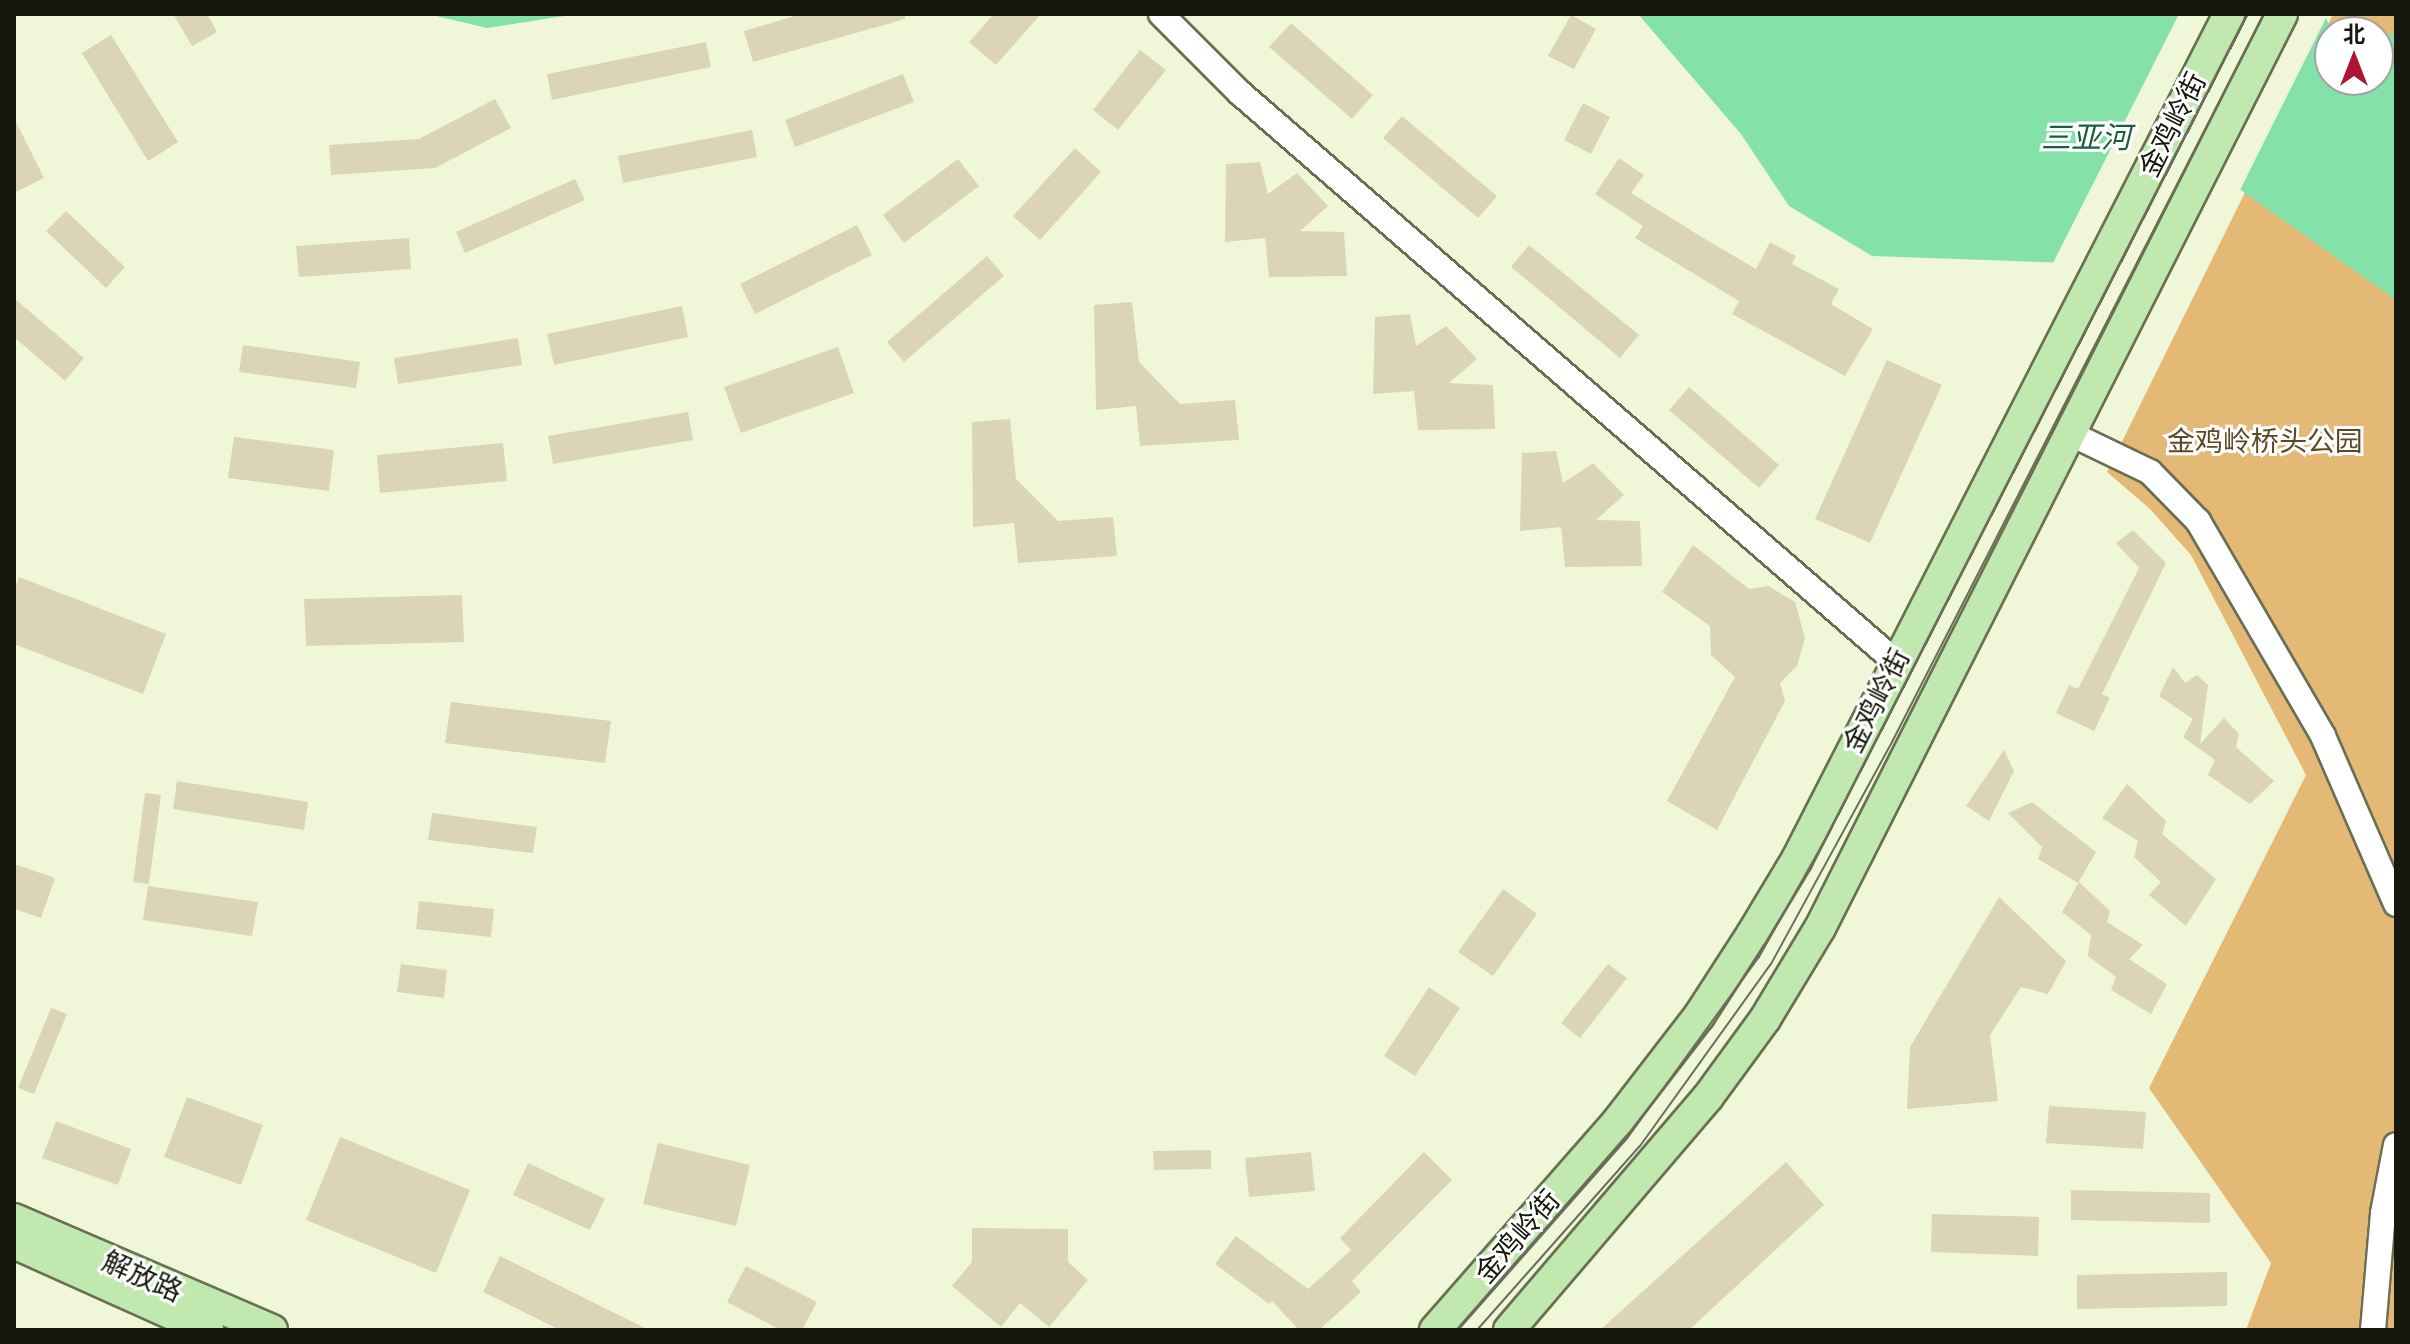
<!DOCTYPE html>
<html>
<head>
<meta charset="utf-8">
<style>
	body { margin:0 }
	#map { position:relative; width:2410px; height:1344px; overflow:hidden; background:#f0f7d8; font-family:Raleway,"Noto Sans SC",sans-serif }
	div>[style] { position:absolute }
	.green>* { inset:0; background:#e4b976 }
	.water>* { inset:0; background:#85e1aa }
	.pier>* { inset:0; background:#f0f7d8 }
	.building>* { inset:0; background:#dbd5b6 }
	.roads { filter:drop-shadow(2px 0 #696f53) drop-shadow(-2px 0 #696f53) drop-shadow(0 2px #696f53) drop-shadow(0 -2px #696f53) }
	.minor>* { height:24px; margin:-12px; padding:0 12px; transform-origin:12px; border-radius:12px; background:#fff }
	.major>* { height:30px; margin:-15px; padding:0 15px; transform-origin:15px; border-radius:15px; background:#c1e8af }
	.tram>* { height:2px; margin:-1px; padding:0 1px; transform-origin:1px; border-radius:1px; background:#6a6d5b }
	span { translate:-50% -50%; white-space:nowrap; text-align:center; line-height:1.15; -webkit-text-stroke:6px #fff; paint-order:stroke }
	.street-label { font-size:28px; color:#16180d }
	.park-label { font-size:28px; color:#5f4925 }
	.water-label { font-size:30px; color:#1a5e3b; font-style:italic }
	.frame { position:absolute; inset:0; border:16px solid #16180d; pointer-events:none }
	.north { position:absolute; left:2314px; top:16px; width:80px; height:80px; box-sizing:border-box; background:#fff; border:2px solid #a2a39e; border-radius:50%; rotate:0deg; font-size:22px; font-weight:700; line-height:32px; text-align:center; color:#16180d }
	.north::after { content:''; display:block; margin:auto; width:28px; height:36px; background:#ac1633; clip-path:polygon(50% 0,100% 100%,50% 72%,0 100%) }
</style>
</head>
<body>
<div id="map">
	<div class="green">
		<div style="clip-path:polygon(evenodd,2333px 14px,2396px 14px,2396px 1330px,2246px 1330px,2271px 1263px,2149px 1088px,2306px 775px,2191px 555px,2150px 509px,2107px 472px,2333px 14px,2330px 32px,2378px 32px,2378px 80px,2330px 80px,2330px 32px)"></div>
	</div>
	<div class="water">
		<div style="clip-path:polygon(428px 14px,577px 14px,487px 28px)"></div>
		<div style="clip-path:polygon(1638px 14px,2324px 14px,2330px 26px,2373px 32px,2330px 32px,2330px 80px,2378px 80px,2378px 33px,2396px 34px,2396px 300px,2235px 186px,2126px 265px,1872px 256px,1789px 206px,1741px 134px)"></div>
	</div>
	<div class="pier">
		<div style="clip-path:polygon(2179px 14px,2328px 14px,2238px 194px,2235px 191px,2127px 269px,2051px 267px)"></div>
	</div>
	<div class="building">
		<div style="clip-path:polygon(173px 14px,207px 14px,217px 32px,192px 46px)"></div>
		<div style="clip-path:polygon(801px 14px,905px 14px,905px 19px,753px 62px,744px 31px)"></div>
		<div style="clip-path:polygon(994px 14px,1041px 14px,996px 65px,969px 42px)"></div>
		<div style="clip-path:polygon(1571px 15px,1596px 29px,1574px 69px,1548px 56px)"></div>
		<div style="clip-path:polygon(1291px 23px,1373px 95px,1352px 119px,1269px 47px)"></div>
		<div style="clip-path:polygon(111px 35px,178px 142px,148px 161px,82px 53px)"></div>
		<div style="clip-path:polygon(706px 42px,711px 67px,552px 100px,547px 74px)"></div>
		<div style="clip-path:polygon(1140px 50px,1166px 70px,1118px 130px,1093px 110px)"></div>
		<div style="clip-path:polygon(903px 74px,914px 102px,795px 147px,785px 120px)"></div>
		<div style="clip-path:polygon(495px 99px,511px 128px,435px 168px,331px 175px,329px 145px,419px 139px)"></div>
		<div style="clip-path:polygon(1583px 103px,1610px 117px,1591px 154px,1564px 140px)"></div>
		<div style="clip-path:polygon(1402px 116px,1497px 196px,1478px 218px,1383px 138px)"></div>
		<div style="clip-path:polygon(14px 118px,44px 178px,14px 193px)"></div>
		<div style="clip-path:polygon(752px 130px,757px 157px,623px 183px,618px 156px)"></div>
		<div style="clip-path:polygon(1075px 148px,1101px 172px,1040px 240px,1013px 216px)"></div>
		<div style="clip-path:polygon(1619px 158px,1644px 175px,1631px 193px,1700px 236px,1756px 269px,1770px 242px,1796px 256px,1792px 264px,1839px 289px,1831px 304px,1873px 329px,1845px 376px,1732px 314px,1739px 301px,1635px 238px,1643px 226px,1595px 194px)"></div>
		<div style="clip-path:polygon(958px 159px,979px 186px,904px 243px,883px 215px)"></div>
		<div style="clip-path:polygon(1260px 162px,1268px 194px,1297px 173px,1328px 206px,1300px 231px,1344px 232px,1347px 276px,1269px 277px,1265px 238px,1225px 242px,1226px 164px)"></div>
		<div style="clip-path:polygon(575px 179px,585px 200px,465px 253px,456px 232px)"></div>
		<div style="clip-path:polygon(66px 211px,125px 267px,106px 288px,46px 231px)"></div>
		<div style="clip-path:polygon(857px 225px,872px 255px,755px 314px,740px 284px)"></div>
		<div style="clip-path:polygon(409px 238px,411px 269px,299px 277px,296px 246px)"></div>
		<div style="clip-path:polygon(1529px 245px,1639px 335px,1620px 358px,1511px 267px)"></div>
		<div style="clip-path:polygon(987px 256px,1004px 276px,904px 362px,887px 342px)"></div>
		<div style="clip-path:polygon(14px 298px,84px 358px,65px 381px,14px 337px)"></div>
		<div style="clip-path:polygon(1132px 302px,1139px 362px,1180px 404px,1235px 400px,1239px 440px,1140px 446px,1136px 406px,1096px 410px,1094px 305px)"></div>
		<div style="clip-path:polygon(682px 306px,688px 337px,554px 365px,547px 334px)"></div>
		<div style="clip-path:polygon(1410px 314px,1416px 346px,1446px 326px,1477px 359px,1449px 383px,1493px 385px,1495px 429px,1418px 430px,1414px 391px,1373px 394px,1375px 317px)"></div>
		<div style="clip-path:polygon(518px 338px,522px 365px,398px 384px,394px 358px)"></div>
		<div style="clip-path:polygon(243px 345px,360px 362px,356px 388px,239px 372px)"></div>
		<div style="clip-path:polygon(838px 347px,854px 393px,741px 433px,724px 387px)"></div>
		<div style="clip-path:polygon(1887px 360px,1942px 385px,1870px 543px,1815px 519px)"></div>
		<div style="clip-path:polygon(1689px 387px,1779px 465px,1759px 488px,1669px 410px)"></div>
		<div style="clip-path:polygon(688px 412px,693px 440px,553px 464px,548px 436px)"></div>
		<div style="clip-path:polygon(1010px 419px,1016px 479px,1058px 521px,1113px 517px,1117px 556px,1018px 563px,1014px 523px,973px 527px,972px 422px)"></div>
		<div style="clip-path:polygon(234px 437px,334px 450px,329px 491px,228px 478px)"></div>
		<div style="clip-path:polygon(503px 443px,507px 481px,380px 493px,377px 455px)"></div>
		<div style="clip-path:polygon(1556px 451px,1563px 483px,1593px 463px,1624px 495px,1596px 520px,1640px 521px,1642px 566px,1565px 567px,1561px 527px,1520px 531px,1522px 453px)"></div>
		<div style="clip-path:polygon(2133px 530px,2166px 563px,2102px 694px,2110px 698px,2094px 731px,2056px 713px,2069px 685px,2078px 689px,2139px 568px,2116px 543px)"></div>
		<div style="clip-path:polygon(1693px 545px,1749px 589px,1768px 586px,1795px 602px,1805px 638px,1797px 666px,1780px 683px,1785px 701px,1717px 830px,1667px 801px,1735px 677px,1711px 655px,1710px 626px,1662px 592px)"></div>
		<div style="clip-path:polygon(19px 577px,166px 634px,143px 694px,14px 644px,14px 590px)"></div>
		<div style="clip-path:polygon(462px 595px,464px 642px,306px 646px,304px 599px)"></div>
		<div style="clip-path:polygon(2173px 667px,2185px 683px,2197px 675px,2208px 685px,2200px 744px,2224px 718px,2239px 734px,2236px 747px,2274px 781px,2250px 804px,2208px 775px,2215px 760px,2183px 737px,2193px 719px,2159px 696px)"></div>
		<div style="clip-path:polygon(451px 702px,611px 721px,605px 763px,445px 743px)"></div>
		<div style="clip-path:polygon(2004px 750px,2014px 771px,1989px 821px,1966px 806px)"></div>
		<div style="clip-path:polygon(177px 781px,308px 802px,304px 830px,173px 809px)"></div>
		<div style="clip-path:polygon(2127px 784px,2166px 821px,2162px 834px,2216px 879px,2186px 926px,2149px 895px,2161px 882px,2134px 857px,2138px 841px,2102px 818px)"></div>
		<div style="clip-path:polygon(145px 793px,161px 795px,149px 884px,133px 882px)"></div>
		<div style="clip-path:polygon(2032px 802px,2096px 852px,2078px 883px,2038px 859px,2042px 847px,2008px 813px)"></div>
		<div style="clip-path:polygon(432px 813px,537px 827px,533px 853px,428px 840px)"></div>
		<div style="clip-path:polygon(14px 864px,55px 878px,41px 918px,14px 909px)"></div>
		<div style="clip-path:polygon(2079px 882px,2110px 911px,2107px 922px,2143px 945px,2129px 959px,2167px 984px,2151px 1014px,2111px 990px,2116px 977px,2088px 956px,2091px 935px,2062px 912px)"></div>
		<div style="clip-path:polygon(148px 886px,258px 902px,252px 936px,143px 920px)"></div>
		<div style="clip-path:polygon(1503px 889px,1537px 914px,1493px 976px,1458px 952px)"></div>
		<div style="clip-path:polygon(1999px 897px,2066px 961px,2048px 994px,2021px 987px,1990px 1035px,1998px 1101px,1907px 1109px,1910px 1047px)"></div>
		<div style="clip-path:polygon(419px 901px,494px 909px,491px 937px,416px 929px)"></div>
		<div style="clip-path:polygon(401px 964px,447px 970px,444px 998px,397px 992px)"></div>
		<div style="clip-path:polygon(1608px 964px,1627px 978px,1580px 1038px,1561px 1023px)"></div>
		<div style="clip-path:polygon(1429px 987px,1460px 1008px,1415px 1076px,1384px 1056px)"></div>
		<div style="clip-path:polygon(51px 1008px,67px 1014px,34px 1094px,18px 1088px)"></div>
		<div style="clip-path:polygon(187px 1097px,263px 1125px,241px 1185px,164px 1157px)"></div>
		<div style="clip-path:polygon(2049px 1106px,2146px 1112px,2143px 1149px,2046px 1143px)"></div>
		<div style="clip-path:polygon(56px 1121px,131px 1149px,118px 1185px,42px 1158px)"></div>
		<div style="clip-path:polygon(340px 1137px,470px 1190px,436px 1273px,306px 1220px)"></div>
		<div style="clip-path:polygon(658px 1143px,750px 1165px,736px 1226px,643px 1204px)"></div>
		<div style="clip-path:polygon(1211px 1150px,1211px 1169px,1154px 1170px,1153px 1151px)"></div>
		<div style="clip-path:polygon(1311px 1152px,1315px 1191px,1249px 1197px,1245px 1158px)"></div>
		<div style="clip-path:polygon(1424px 1152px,1452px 1180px,1352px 1281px,1361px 1292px,1319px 1330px,1299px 1330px,1272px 1301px,1269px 1304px,1215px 1264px,1236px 1236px,1308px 1289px,1351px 1250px,1340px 1238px)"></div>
		<div style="clip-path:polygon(1786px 1162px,1824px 1205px,1689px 1330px,1600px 1330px)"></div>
		<div style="clip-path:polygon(528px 1163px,605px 1199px,590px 1230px,513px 1195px)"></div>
		<div style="clip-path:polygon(2071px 1190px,2210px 1193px,2210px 1223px,2071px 1220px)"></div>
		<div style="clip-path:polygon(1932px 1214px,2039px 1217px,2038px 1256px,1931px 1252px)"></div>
		<div style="clip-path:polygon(972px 1228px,1068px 1229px,1068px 1262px,1088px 1280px,1049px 1327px,1020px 1303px,1001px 1327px,952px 1286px,972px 1262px)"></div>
		<div style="clip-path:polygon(500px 1256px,649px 1330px,560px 1330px,483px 1292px)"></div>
		<div style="clip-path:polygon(746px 1266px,817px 1302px,802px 1330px,781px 1330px,727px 1302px)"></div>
		<div style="clip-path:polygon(2227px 1272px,2227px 1306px,2077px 1309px,2077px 1275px)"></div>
	</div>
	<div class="roads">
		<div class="minor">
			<div style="left:1161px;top:14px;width:112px;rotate:45deg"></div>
			<div style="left:1240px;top:93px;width:868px;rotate:40.94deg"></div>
			<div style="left:2069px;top:433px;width:90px;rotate:25.7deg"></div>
			<div style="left:2150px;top:472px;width:69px;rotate:45.6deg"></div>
			<div style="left:2198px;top:521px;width:249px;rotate:59.8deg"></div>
			<div style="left:2323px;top:736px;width:183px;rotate:66.5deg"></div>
			<div style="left:2373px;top:1330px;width:117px;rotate:-85.1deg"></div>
			<div style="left:2383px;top:1213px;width:69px;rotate:-79.2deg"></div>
		</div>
		<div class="major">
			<div style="left:14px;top:1219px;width:281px;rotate:23.3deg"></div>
			<div style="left:14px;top:1243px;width:213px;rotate:24.2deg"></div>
			<div style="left:1435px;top:1330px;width:278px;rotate:-48.8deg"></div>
			<div style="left:1618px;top:1121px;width:133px;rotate:-52.4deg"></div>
			<div style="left:1699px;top:1016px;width:98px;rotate:-57.1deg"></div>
			<div style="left:1752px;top:934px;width:87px;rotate:-59deg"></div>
			<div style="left:1797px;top:859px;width:949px;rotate:-62.92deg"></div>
			<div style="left:1509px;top:1330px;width:306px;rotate:-49.5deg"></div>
			<div style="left:1708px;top:1097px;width:97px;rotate:-53.8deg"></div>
			<div style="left:1765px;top:1019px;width:106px;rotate:-58.9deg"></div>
			<div style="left:1820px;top:928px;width:1024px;rotate:-63.18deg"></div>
		</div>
	</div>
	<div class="tram">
		<div style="left:1458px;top:1330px;width:257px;rotate:-48.6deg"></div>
		<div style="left:1628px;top:1137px;width:223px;rotate:-54deg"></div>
		<div style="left:1759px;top:957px;width:147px;rotate:-60.6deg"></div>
		<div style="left:1831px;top:829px;width:915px;rotate:-62.9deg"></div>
		<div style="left:1477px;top:1330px;width:246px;rotate:-48.5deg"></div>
		<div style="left:1640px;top:1146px;width:224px;rotate:-54.3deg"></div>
		<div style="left:1771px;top:964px;width:253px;rotate:-61.4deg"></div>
		<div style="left:1892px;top:742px;width:818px;rotate:-62.93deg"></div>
	</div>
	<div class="street-label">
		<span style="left:2173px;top:125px;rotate:-63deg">金鸡岭街</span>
		<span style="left:1877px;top:701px;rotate:-63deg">金鸡岭街</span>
		<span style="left:1518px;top:1237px;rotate:-49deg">金鸡岭街</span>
		<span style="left:142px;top:1277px;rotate:24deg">解放路</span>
	</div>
	<div class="park-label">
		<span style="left:2265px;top:442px">金鸡岭桥头公园</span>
	</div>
	<div class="water-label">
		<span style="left:2086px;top:138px">三亚河</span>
	</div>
	<div class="frame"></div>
	<div class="north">北</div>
</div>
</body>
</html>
